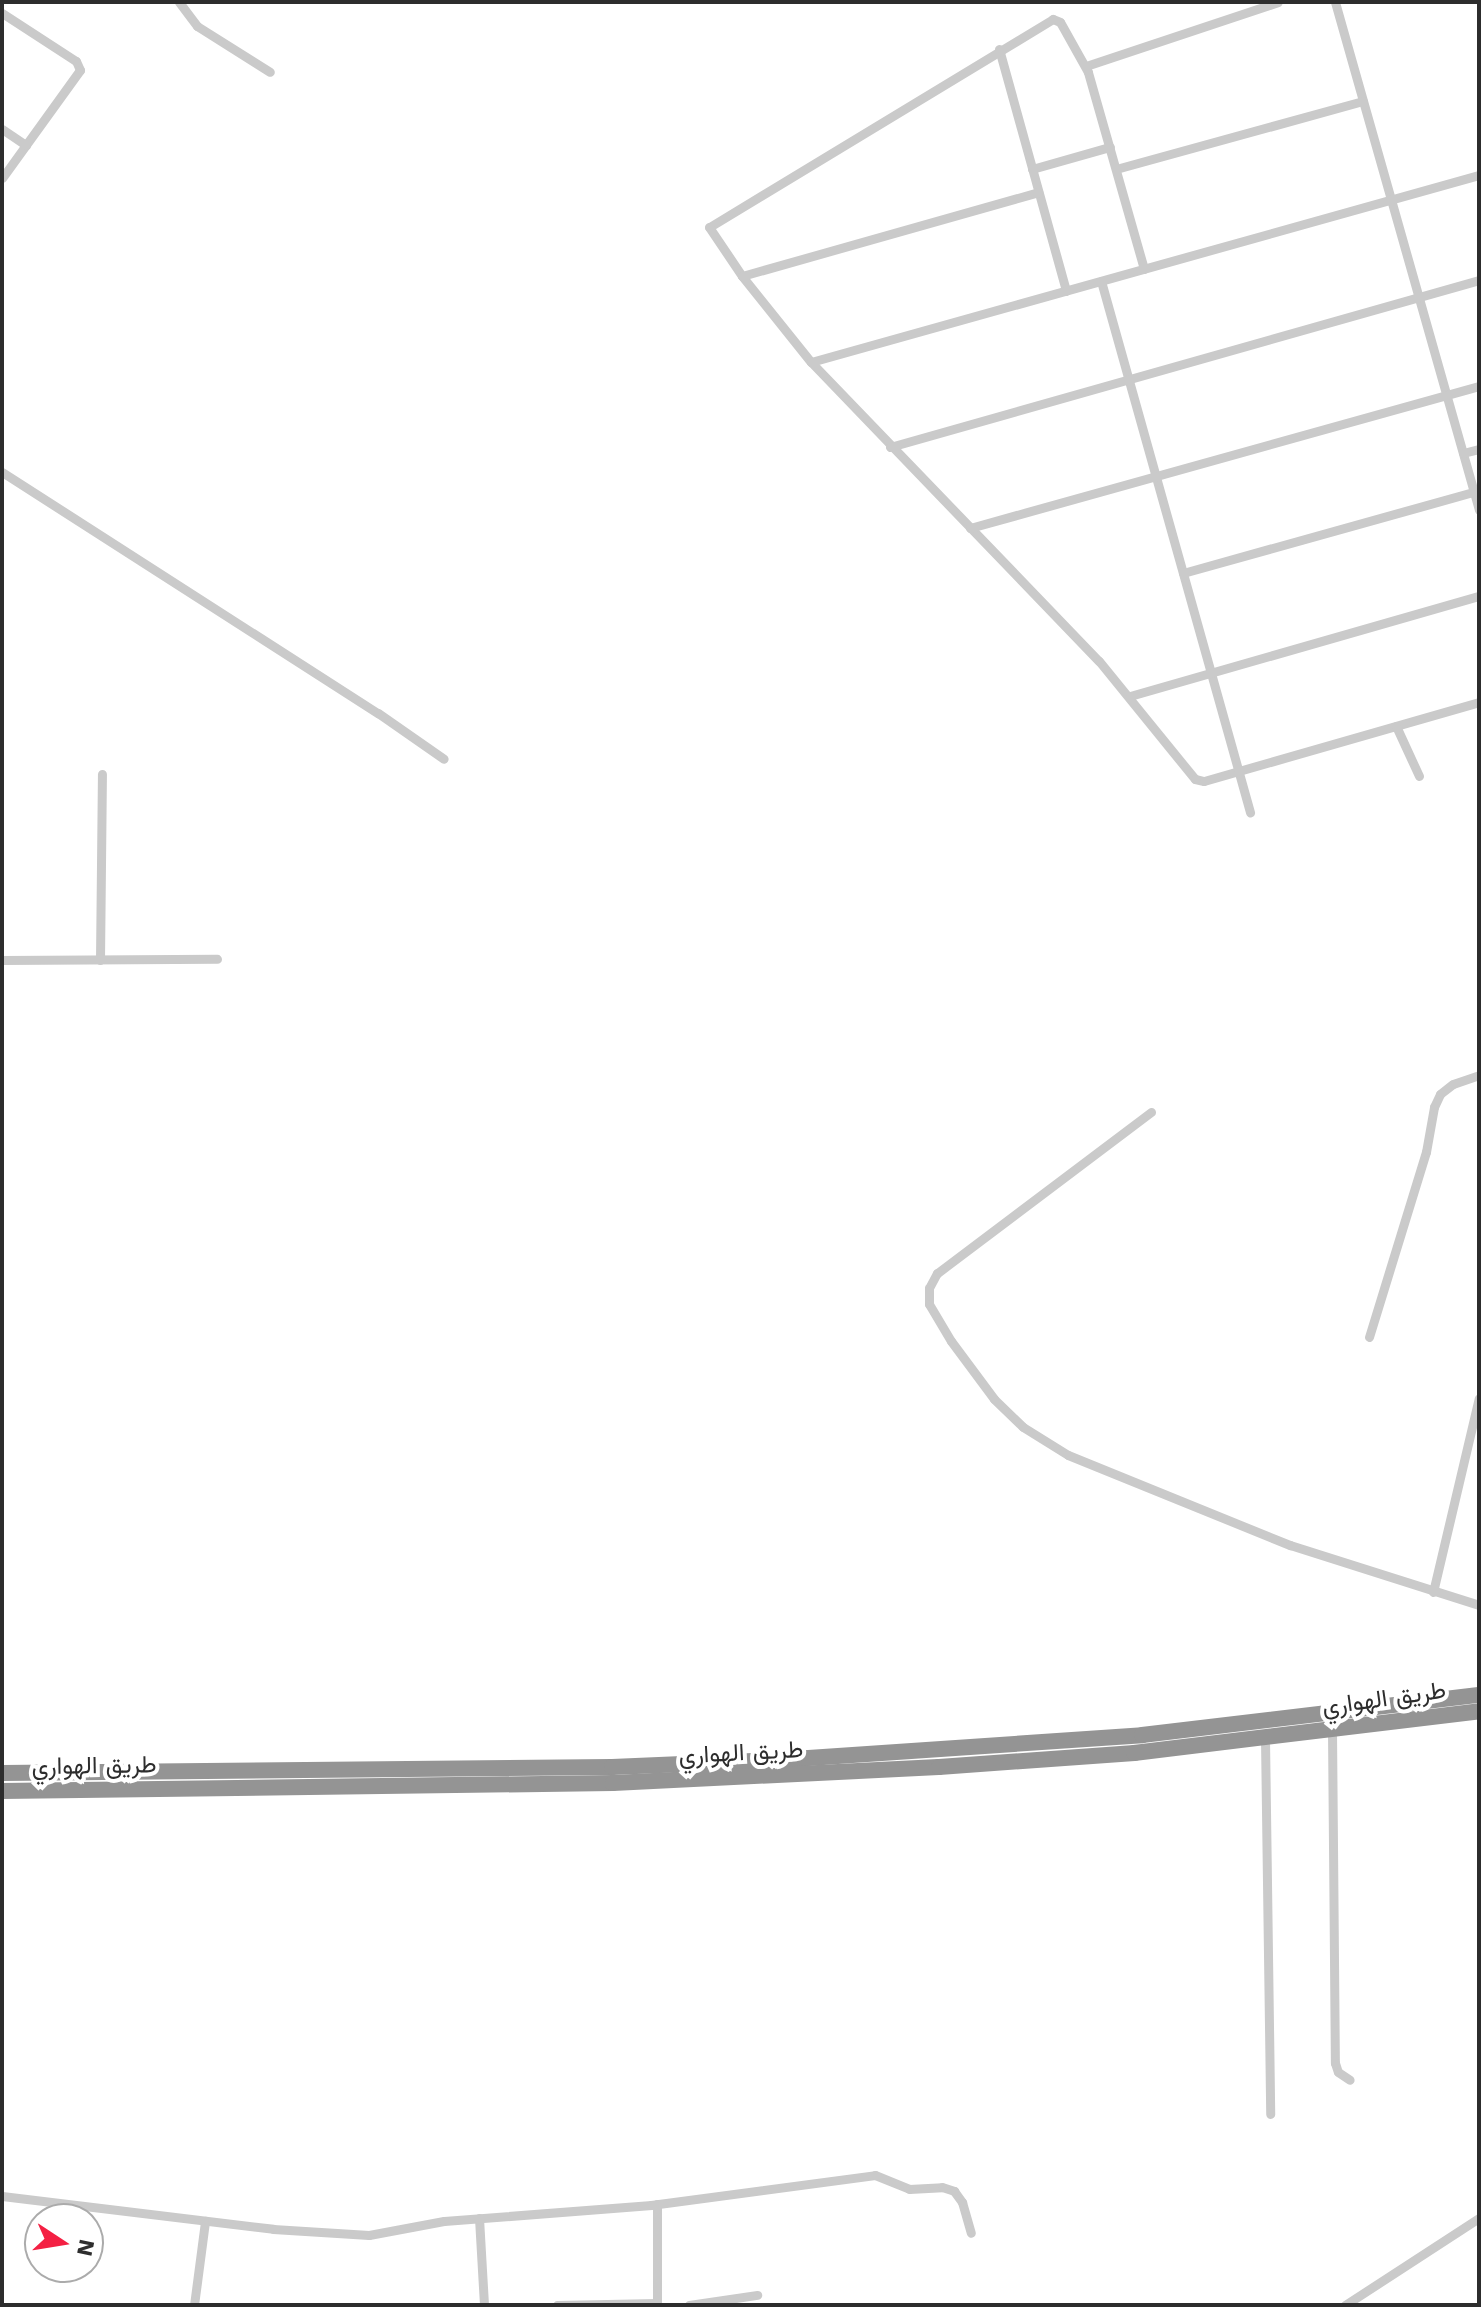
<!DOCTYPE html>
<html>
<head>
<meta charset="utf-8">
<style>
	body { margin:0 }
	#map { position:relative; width:1481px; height:2307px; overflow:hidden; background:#fff; font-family:"Work Sans",Vazirmatn,sans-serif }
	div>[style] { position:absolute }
	.street>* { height:9px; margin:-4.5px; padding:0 4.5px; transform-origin:4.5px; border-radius:4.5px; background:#cacaca }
	.highway>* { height:16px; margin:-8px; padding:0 8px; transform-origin:8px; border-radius:8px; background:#949494 }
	span { translate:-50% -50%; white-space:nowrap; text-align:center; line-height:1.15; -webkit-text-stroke:8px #fff; paint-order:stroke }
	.street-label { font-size:24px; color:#2d2d2d }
	.frame { position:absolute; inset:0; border:4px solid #2d2d2d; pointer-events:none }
	.north { position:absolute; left:24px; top:2203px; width:80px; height:80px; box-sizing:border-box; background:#fff; border:2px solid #ababab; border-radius:50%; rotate:102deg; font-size:22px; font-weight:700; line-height:32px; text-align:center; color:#2d2d2d }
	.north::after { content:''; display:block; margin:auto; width:28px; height:36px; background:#f42043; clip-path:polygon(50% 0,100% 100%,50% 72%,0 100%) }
</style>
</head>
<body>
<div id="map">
	<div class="street">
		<div style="left:179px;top:2px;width:30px;rotate:53deg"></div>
		<div style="left:197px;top:26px;width:86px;rotate:32.2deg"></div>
		<div style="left:1335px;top:2px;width:528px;rotate:74.17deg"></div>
		<div style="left:2px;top:13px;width:88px;rotate:33deg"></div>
		<div style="left:76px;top:61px;width:10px;rotate:66deg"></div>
		<div style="left:80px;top:70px;width:133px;rotate:125.8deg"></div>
		<div style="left:999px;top:49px;width:251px;rotate:74.5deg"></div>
		<div style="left:1086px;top:66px;width:202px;rotate:-18.4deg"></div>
		<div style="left:2px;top:129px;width:29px;rotate:34deg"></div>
		<div style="left:1032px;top:169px;width:81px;rotate:-15.8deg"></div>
		<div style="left:1116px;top:169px;width:256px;rotate:-15.4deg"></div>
		<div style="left:1144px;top:269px;width:205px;rotate:-105.9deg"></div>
		<div style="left:1088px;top:72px;width:57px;rotate:-119.2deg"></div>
		<div style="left:1060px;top:22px;width:8px;rotate:-157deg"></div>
		<div style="left:1053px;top:19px;width:402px;rotate:148.8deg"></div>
		<div style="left:709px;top:227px;width:59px;rotate:56deg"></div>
		<div style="left:742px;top:276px;width:110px;rotate:51.3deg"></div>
		<div style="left:811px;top:362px;width:415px;rotate:46.1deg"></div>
		<div style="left:1099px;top:661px;width:152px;rotate:50.9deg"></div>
		<div style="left:1195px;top:779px;width:9px;rotate:13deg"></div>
		<div style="left:1204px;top:781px;width:286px;rotate:-16deg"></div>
		<div style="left:742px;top:276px;width:308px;rotate:-15.8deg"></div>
		<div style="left:1101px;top:281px;width:552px;rotate:74.33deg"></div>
		<div style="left:811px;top:362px;width:694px;rotate:-15.64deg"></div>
		<div style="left:890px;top:447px;width:612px;rotate:-15.83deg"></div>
		<div style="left:1463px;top:453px;width:16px;rotate:-14deg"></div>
		<div style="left:2px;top:472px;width:447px;rotate:32.7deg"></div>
		<div style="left:378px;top:713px;width:80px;rotate:34.9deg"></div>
		<div style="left:970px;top:528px;width:528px;rotate:-15.59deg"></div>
		<div style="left:1183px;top:573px;width:302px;rotate:-15.6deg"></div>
		<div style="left:1130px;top:696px;width:363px;rotate:-16deg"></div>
		<div style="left:1396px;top:726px;width:55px;rotate:65.3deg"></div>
		<div style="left:2px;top:960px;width:215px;rotate:-0.3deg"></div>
		<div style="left:100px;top:960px;width:186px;rotate:-89.4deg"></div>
		<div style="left:1151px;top:1112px;width:268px;rotate:143deg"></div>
		<div style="left:937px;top:1273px;width:17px;rotate:118deg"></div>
		<div style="left:929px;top:1288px;width:16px;rotate:90deg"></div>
		<div style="left:929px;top:1304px;width:43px;rotate:59.3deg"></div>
		<div style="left:951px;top:1341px;width:72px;rotate:53.4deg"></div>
		<div style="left:994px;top:1399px;width:40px;rotate:44deg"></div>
		<div style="left:1023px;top:1427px;width:53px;rotate:31.9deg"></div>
		<div style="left:1068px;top:1455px;width:240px;rotate:22.1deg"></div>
		<div style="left:1290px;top:1545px;width:198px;rotate:17.6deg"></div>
		<div style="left:1369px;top:1337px;width:194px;rotate:-72.9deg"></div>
		<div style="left:1426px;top:1152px;width:46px;rotate:-79.9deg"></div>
		<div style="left:1434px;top:1107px;width:14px;rotate:-65deg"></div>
		<div style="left:1440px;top:1094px;width:16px;rotate:-38deg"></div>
		<div style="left:1453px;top:1084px;width:28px;rotate:-19deg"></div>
		<div style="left:1433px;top:1592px;width:199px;rotate:-76.7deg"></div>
		<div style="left:1332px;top:1731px;width:332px;rotate:89.5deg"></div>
		<div style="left:1335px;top:2063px;width:9px;rotate:72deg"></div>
		<div style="left:1338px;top:2072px;width:14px;rotate:34deg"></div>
		<div style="left:1265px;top:1739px;width:375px;rotate:89.2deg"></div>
		<div style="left:2px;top:2196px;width:273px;rotate:6.9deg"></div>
		<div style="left:273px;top:2229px;width:96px;rotate:3.6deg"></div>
		<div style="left:369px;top:2235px;width:76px;rotate:-10.6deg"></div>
		<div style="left:444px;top:2221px;width:208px;rotate:-4.4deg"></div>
		<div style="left:651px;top:2205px;width:226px;rotate:-7.6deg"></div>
		<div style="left:875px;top:2175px;width:37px;rotate:22deg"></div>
		<div style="left:909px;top:2189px;width:33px;rotate:-3deg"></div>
		<div style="left:942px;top:2187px;width:13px;rotate:18deg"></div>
		<div style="left:954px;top:2191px;width:14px;rotate:54deg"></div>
		<div style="left:962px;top:2202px;width:32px;rotate:74deg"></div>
		<div style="left:479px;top:2218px;width:87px;rotate:86.7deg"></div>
		<div style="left:194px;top:2305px;width:85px;rotate:-82.5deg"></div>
		<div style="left:557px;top:2305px;width:100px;rotate:-1.1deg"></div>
		<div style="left:657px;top:2305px;width:101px;rotate:-90deg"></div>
		<div style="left:689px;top:2305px;width:69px;rotate:-8.4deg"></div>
		<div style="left:1345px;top:2305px;width:160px;rotate:-33deg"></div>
	</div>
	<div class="highway">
		<div style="left:2px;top:1773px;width:610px;rotate:-0.56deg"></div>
		<div style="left:612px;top:1767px;width:167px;rotate:-2.4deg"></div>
		<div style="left:779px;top:1760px;width:364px;rotate:-3.9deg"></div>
		<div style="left:1142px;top:1735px;width:339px;rotate:-6.8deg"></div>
		<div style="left:2px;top:1791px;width:611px;rotate:-0.75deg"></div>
		<div style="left:613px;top:1783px;width:326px;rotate:-2.8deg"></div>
		<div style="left:939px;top:1767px;width:196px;rotate:-4.1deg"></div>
		<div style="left:1134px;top:1753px;width:348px;rotate:-6.9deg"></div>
	</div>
	<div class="street-label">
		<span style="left:1384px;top:1699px;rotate:-8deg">طريق الهواري</span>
		<span style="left:741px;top:1753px;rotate:-3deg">طريق الهواري</span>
		<span style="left:94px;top:1766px;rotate:-1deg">طريق الهواري</span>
	</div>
	<div class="frame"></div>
	<div class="north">N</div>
</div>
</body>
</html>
